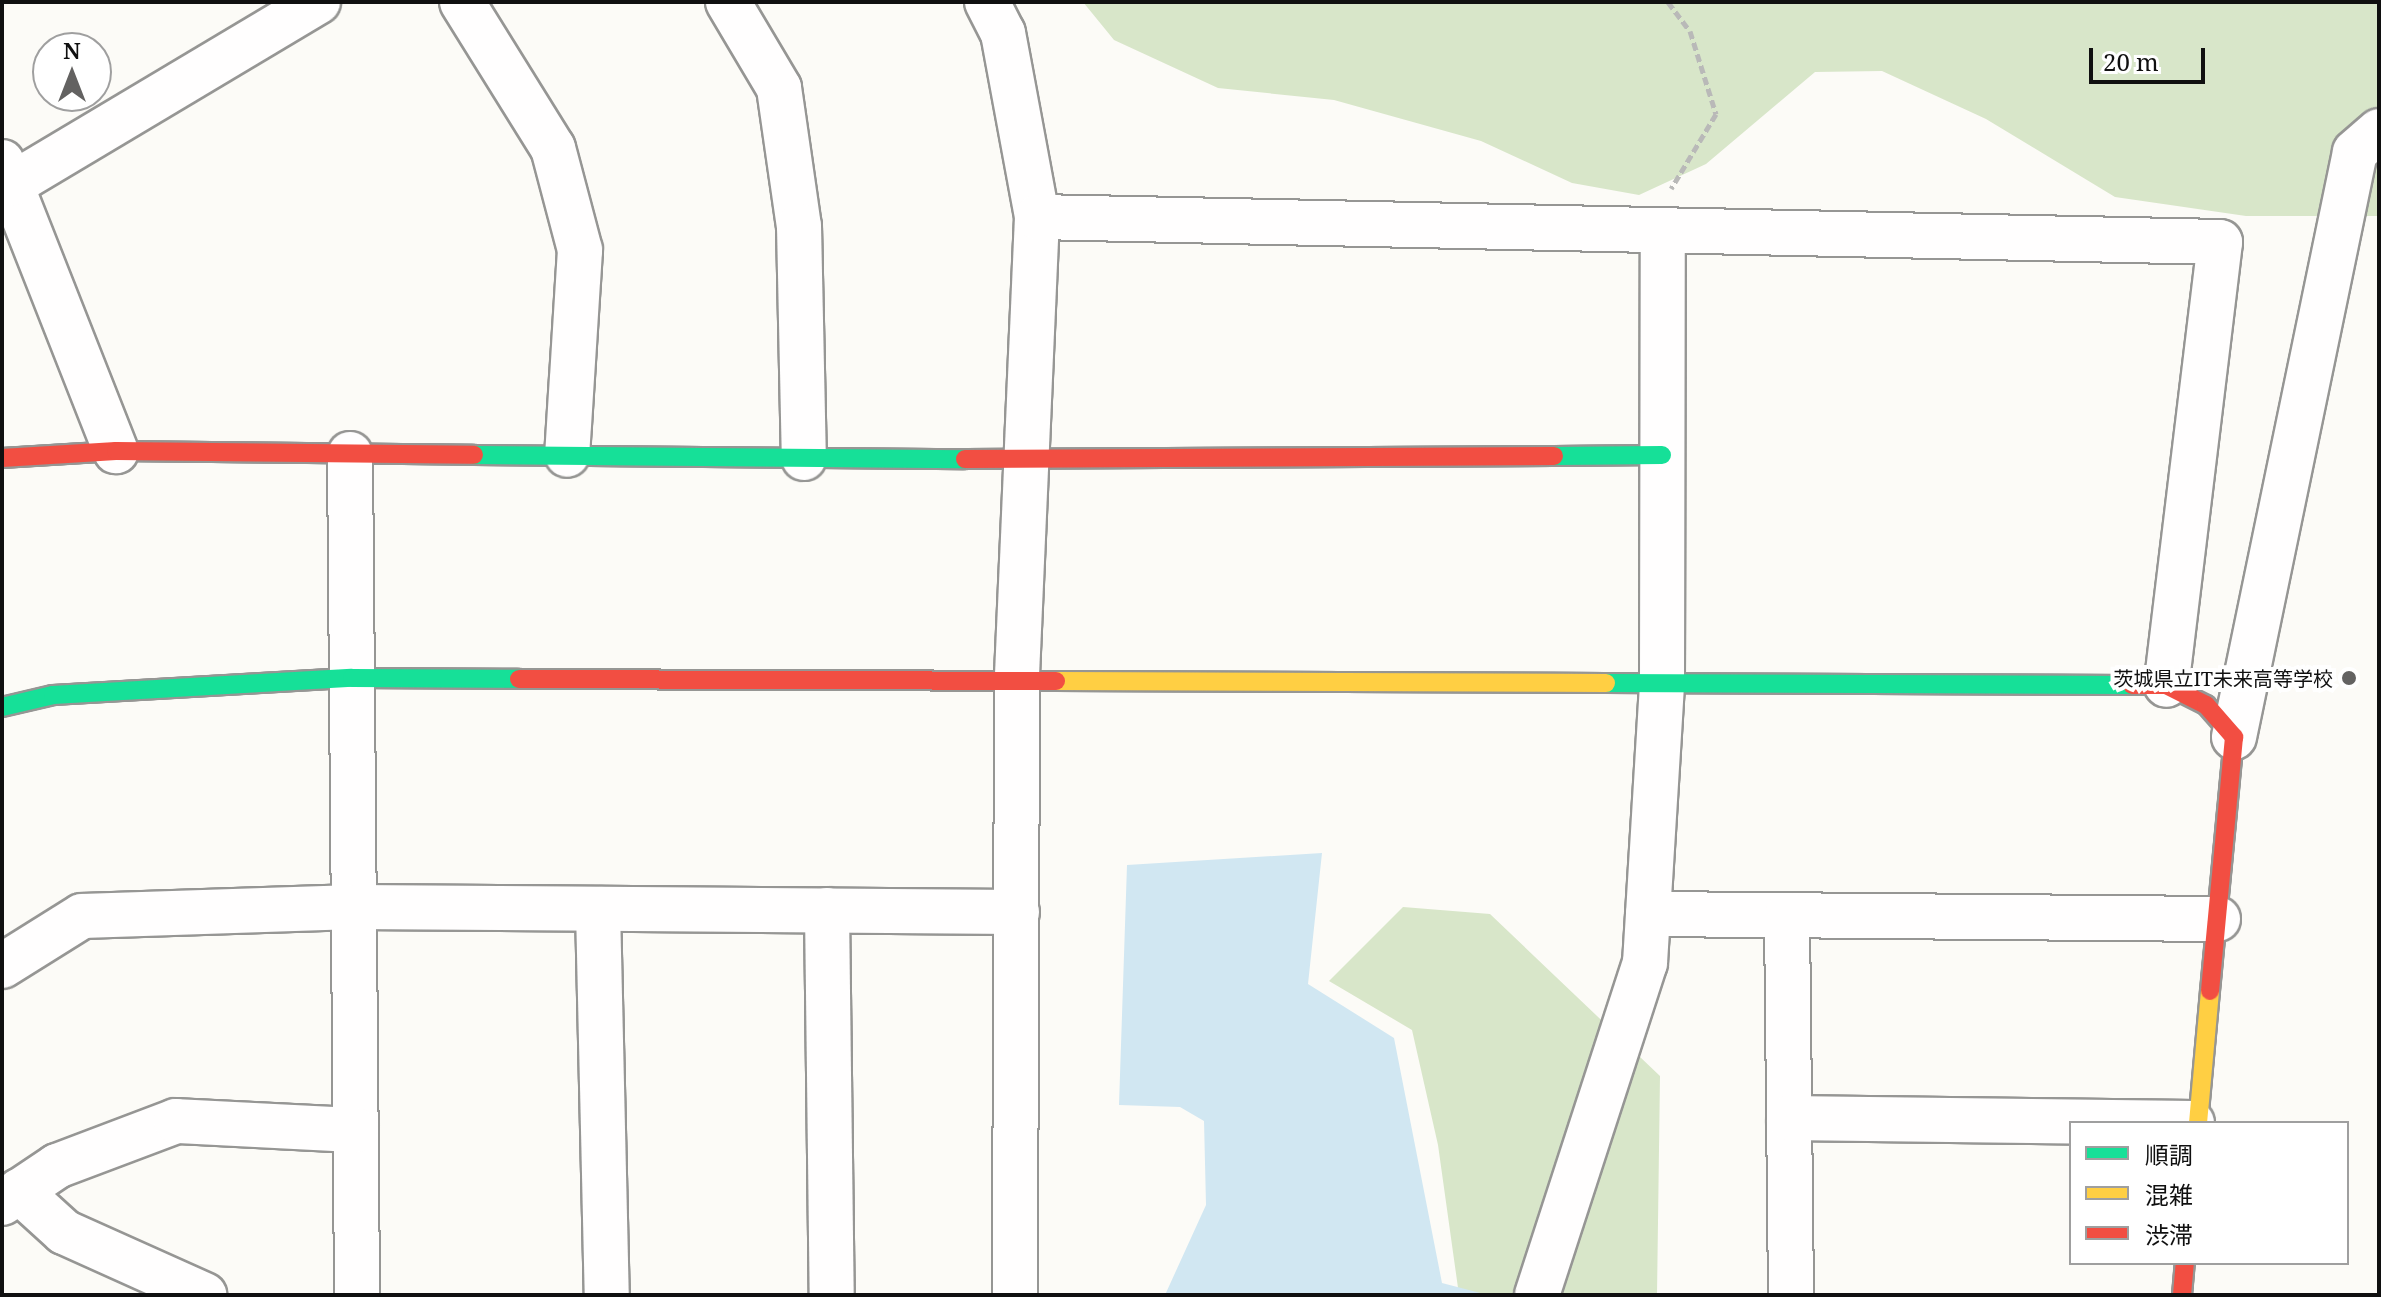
<!DOCTYPE html>
<html>
<head>
<meta charset="utf-8">
<style>
	body { margin:0 }
	#map { position:relative; width:2381px; height:1297px; overflow:hidden; background:#fcfbf7; font-family:"Noto Serif","Noto Sans JP",serif }
	div>[style] { position:absolute }
	.forest>* { inset:0; background:#d8e6c9 }
	.water>* { inset:0; background:#d1e7f2 }
	.path>* { height:5px; margin-top:-2.5px; transform-origin:0; background:repeating-linear-gradient(90deg,#b9b9b8 0 8px,transparent 0 12px) }
	.roads { filter:drop-shadow(2px 0 #969694) drop-shadow(-2px 0 #969694) drop-shadow(0 2px #969694) drop-shadow(0 -2px #969694) }
	.street>* { height:44px; margin:-22px; padding:0 22px; transform-origin:22px; border-radius:22px; background:#fffefe }
	.fast>* { height:18px; margin:-9px; padding:0 9px; transform-origin:9px; border-radius:9px; background:#16e098 }
	.slow>* { height:18px; margin:-9px; padding:0 9px; transform-origin:9px; border-radius:9px; background:#ffcf43 }
	.jam>* { height:18px; margin:-9px; padding:0 9px; transform-origin:9px; border-radius:9px; background:#f24e42 }
	.dots>* { width:22px; height:22px; translate:-50% -50%; box-sizing:border-box; border:4px solid #fff; border-radius:50% }
	span { translate:-50% -50%; white-space:nowrap; text-align:center; line-height:1.15; -webkit-text-stroke:8px #fff; paint-order:stroke }
	.poi-label { font-size:20px; color:#101010 }
	.right { translate:-100% -50%; text-align:right }
	.frame { position:absolute; inset:0; border:4px solid #101010; pointer-events:none }
	.legend { position:absolute; left:2069px; top:1121px; width:280px; height:144px; box-sizing:border-box; background:#fff; border:2px solid #9f9f9f; margin:0; padding:10px 14px; list-style:none; font-size:24px; color:#101010 }
	.legend li { display:flex; align-items:center; gap:16px; height:40px }
	.legend b { width:40px; border:2px solid #9f9f9f }
	.north { position:absolute; left:32px; top:32px; width:80px; height:80px; box-sizing:border-box; background:#fff; border:2px solid #9f9f9f; border-radius:50%; rotate:0deg; font-size:22px; font-weight:700; line-height:32px; text-align:center; color:#101010 }
	.north::after { content:''; display:block; margin:auto; width:28px; height:36px; background:#636261; clip-path:polygon(50% 0,100% 100%,50% 72%,0 100%) }
	.scale { position:absolute; left:2089px; top:48px; width:116px; height:36px; box-sizing:border-box; border:4px solid #101010; border-top:0; padding-left:10px; font-size:24px; line-height:28px; white-space:nowrap; color:#101010; -webkit-text-stroke:6px #fff; paint-order:stroke }
</style>
</head>
<body>
<div id="map">
	<div class="forest">
		<div style="clip-path:polygon(1083px 2px,2379px 2px,2379px 216px,2246px 216px,2115px 197px,1986px 119px,1882px 71px,1815px 72px,1706px 164px,1639px 195px,1572px 183px,1481px 141px,1334px 100px,1218px 88px,1114px 40px)"></div>
		<div style="clip-path:polygon(1403px 907px,1490px 914px,1660px 1076px,1657px 1295px,1459px 1295px,1438px 1145px,1412px 1030px,1329px 981px)"></div>
	</div>
	<div class="water">
		<div style="clip-path:polygon(1322px 853px,1308px 984px,1394px 1038px,1442px 1283px,1488px 1295px,1165px 1295px,1206px 1205px,1204px 1121px,1180px 1107px,1119px 1105px,1127px 865px)"></div>
	</div>
	<div class="path">
		<div style="left:1668px;top:2px;width:36px;rotate:53deg"></div>
		<div style="left:1690px;top:31px;width:87px;rotate:72.6deg"></div>
		<div style="left:1716px;top:114px;width:87px;rotate:121deg"></div>
	</div>
	<div class="roads">
		<div class="street">
			<div style="left:462px;top:2px;width:172px;rotate:58.1deg"></div>
			<div style="left:553px;top:148px;width:106px;rotate:75.2deg"></div>
			<div style="left:580px;top:250px;width:205px;rotate:93.6deg"></div>
			<div style="left:728px;top:2px;width:100px;rotate:59.3deg"></div>
			<div style="left:779px;top:88px;width:139px;rotate:81.8deg"></div>
			<div style="left:799px;top:226px;width:232px;rotate:88.8deg"></div>
			<div style="left:987px;top:2px;width:35px;rotate:63deg"></div>
			<div style="left:1003px;top:33px;width:187px;rotate:79.5deg"></div>
			<div style="left:1037px;top:217px;width:463px;rotate:92.5deg"></div>
			<div style="left:1017px;top:680px;width:615px;rotate:90.19deg"></div>
			<div style="left:2px;top:162px;width:311px;rotate:68.5deg"></div>
			<div style="left:14px;top:183px;width:354px;rotate:-30.8deg"></div>
			<div style="left:1037px;top:217px;width:1183px;rotate:1.21deg"></div>
			<div style="left:2220px;top:242px;width:446px;rotate:96.9deg"></div>
			<div style="left:350px;top:454px;width:841px;rotate:89.52deg"></div>
			<div style="left:2234px;top:737px;width:597px;rotate:-78.31deg"></div>
			<div style="left:2355px;top:152px;width:32px;rotate:-41deg"></div>
			<div style="left:598px;top:909px;width:386px;rotate:88.7deg"></div>
			<div style="left:827px;top:910px;width:385px;rotate:89.3deg"></div>
			<div style="left:1648px;top:914px;width:570px;rotate:0.5deg"></div>
			<div style="left:1787px;top:915px;width:380px;rotate:89.4deg"></div>
			<div style="left:2px;top:966px;width:94px;rotate:-32deg"></div>
			<div style="left:82px;top:916px;width:273px;rotate:-1.9deg"></div>
			<div style="left:355px;top:907px;width:662px;rotate:0.43deg"></div>
			<div style="left:1789px;top:1118px;width:403px;rotate:0.7deg"></div>
			<div style="left:19px;top:1191px;width:61px;rotate:42.3deg"></div>
			<div style="left:64px;top:1232px;width:154px;rotate:24.2deg"></div>
			<div style="left:2px;top:1203px;width:66px;rotate:-33.9deg"></div>
			<div style="left:57px;top:1166px;width:127px;rotate:-20.7deg"></div>
			<div style="left:176px;top:1121px;width:180px;rotate:2.9deg"></div>
			<div style="left:1537px;top:1295px;width:349px;rotate:-72deg"></div>
			<div style="left:1645px;top:963px;width:281px;rotate:-86.5deg"></div>
			<div style="left:1662px;top:683px;width:453px;rotate:-89.9deg"></div>
		</div>
		<div class="fast">
			<div style="left:474px;top:455px;width:491px;rotate:0.5deg"></div>
			<div style="left:1554px;top:456px;width:108px;rotate:-0.5deg"></div>
			<div style="left:1606px;top:683px;width:526px;rotate:0.22deg"></div>
			<div style="left:2px;top:707px;width:52px;rotate:-13.2deg"></div>
			<div style="left:53px;top:695px;width:299px;rotate:-3.3deg"></div>
			<div style="left:352px;top:678px;width:167px;rotate:0.3deg"></div>
		</div>
		<div class="slow">
			<div style="left:1056px;top:681px;width:550px;rotate:0.21deg"></div>
			<div style="left:2198px;top:1123px;width:133px;rotate:-84.8deg"></div>
		</div>
		<div class="jam">
			<div style="left:2px;top:458px;width:114px;rotate:-3.5deg"></div>
			<div style="left:116px;top:451px;width:358px;rotate:0.6deg"></div>
			<div style="left:965px;top:459px;width:589px;rotate:-0.29deg"></div>
			<div style="left:519px;top:679px;width:537px;rotate:0.21deg"></div>
			<div style="left:2132px;top:685px;width:34px"></div>
			<div style="left:2166px;top:685px;width:45px;rotate:26.6deg"></div>
			<div style="left:2206px;top:705px;width:43px;rotate:48.8deg"></div>
			<div style="left:2234px;top:737px;width:255px;rotate:95.4deg"></div>
			<div style="left:2182px;top:1295px;width:32px;rotate:-85deg"></div>
		</div>
	</div>
	<div class="dots">
		<div style="left:2349px;top:678px;background:#636261"></div>
	</div>
	<div class="poi-label">
		<span class="right" style="left:2333px;top:678px">茨城県立IT未来高等学校</span>
	</div>
	<div class="frame"></div>
	<ul class="legend">
	<li><b style="height:10px;background:#16e098"></b>順調</li>
	<li><b style="height:10px;background:#ffcf43"></b>混雑</li>
	<li><b style="height:10px;background:#f24e42"></b>渋滞</li>
	</ul>
	<div class="north">N</div>
	<div class="scale">20 m</div>
</div>
</body>
</html>
